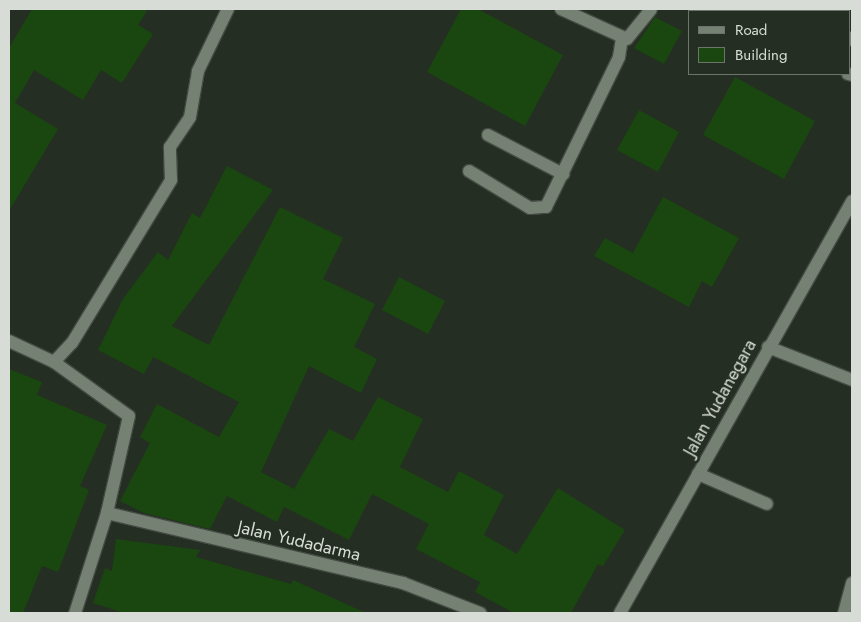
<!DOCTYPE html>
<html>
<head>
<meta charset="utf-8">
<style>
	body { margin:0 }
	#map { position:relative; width:861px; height:622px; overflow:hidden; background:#252e23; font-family:Jost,sans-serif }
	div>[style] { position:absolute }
	.building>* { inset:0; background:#1a4610 }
	.roads { filter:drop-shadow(1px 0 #424a41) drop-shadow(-1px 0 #424a41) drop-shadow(0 1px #424a41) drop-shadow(0 -1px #424a41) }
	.service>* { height:12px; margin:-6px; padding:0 6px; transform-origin:6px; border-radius:6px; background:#758173 }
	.minor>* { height:12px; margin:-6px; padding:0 6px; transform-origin:6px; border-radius:6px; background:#758173 }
	.tertiary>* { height:12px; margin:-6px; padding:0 6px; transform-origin:6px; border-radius:6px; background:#758173 }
	.secondary>* { height:12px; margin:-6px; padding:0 6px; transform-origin:6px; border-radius:6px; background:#758173 }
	span { translate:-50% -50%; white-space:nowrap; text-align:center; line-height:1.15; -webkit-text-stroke:5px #252e23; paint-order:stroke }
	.street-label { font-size:18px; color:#d7ddd6 }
	.frame { position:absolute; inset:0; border:10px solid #d7ddd6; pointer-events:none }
	.legend { position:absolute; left:688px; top:10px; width:162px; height:65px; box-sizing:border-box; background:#252e23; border:1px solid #6c746b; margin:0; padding:6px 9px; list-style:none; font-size:15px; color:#d7ddd6 }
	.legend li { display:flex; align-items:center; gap:10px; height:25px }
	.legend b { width:25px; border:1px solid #6c746b }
</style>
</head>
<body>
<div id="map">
	<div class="building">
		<div style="clip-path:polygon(32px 9px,148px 9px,138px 25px,153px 34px,122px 83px,101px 70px,83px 100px,34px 70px,15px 103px,58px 129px,9px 211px,9px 48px)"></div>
		<div style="clip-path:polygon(461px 9px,478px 9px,563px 55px,525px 126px,427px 72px)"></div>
		<div style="clip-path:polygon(655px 17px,682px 31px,664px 64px,634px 48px)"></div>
		<div style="clip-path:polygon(735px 77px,815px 121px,784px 179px,703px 135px)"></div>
		<div style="clip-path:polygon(639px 110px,679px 132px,658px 172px,617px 150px)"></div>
		<div style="clip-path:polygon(227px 166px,273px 190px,172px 326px,209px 345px,280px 207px,343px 238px,323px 279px,375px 304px,354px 347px,377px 359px,361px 393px,309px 366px,261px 472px,294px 489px,329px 429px,353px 441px,378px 397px,423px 419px,400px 467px,448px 492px,459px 471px,504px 495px,484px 535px,517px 554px,558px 488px,625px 530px,603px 566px,598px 564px,571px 613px,514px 613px,475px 592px,480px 582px,416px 549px,429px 524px,372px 494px,349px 540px,284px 507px,277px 522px,227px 496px,210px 529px,144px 513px,120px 501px,150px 443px,140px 437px,157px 404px,219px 437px,239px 402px,153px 357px,144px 374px,98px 350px,123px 299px,158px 252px,168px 260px,192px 213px,200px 218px)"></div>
		<div style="clip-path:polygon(663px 197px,739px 238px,712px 287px,702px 281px,689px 307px,594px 256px,605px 238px,633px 253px)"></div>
		<div style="clip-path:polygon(399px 277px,445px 301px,428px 334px,382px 310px)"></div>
		<div style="clip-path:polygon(9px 369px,42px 382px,37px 395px,107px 425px,80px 486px,89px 490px,58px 572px,42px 566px,23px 613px,9px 613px)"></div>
		<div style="clip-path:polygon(116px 539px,200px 550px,196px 557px,291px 584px,293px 580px,366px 613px,124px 613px,93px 603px,105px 568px,112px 571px)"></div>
	</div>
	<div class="roads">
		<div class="service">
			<div style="left:561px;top:9px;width:72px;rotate:24.4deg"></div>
			<div style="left:627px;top:39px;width:38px;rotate:-51deg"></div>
			<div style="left:807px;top:9px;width:4px;rotate:34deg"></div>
			<div style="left:822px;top:11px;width:3px;rotate:-45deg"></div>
			<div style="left:850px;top:38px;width:3px;rotate:45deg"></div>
			<div style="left:488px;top:135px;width:85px;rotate:27.5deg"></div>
			<div style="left:469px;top:171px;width:71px;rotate:31.2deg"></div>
			<div style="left:530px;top:208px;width:16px;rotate:-4deg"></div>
			<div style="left:546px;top:207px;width:167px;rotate:-64deg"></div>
			<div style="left:619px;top:57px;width:18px;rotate:-81deg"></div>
			<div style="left:768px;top:347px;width:90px;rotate:21.4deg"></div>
		</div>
		<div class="minor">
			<div style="left:9px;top:341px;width:50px;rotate:25deg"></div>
			<div style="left:54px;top:362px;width:92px;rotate:35.8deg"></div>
			<div style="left:129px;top:416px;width:99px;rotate:102.8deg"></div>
			<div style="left:107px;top:513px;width:105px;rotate:107.7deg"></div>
			<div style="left:54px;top:362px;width:26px;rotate:-47deg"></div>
			<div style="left:72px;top:343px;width:191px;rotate:-58.7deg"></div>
			<div style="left:171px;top:180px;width:33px;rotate:-92deg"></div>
			<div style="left:170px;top:147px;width:36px;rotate:-56deg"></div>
			<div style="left:190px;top:117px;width:47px;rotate:-80.1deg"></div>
			<div style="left:198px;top:71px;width:69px;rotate:-64.2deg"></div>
			<div style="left:698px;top:474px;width:75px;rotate:23.5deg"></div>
			<div style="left:107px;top:513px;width:304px;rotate:13.3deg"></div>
			<div style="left:403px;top:583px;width:83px;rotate:21.3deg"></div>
			<div style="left:844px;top:613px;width:31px;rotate:-75deg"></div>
		</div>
		<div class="tertiary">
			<div style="left:714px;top:9px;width:5px;rotate:22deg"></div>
			<div style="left:848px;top:74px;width:4px;rotate:14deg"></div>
		</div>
		<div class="secondary">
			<div style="left:620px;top:613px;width:473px;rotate:-60.6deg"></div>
		</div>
	</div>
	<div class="street-label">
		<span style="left:720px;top:398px;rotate:-61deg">Jalan Yudanegara</span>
		<span style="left:299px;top:541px;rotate:13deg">Jalan Yudadarma</span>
	</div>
	<div class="frame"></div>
	<ul class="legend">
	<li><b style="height:6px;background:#758173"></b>Road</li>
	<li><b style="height:14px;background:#1a4610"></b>Building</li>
	</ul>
</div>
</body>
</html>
